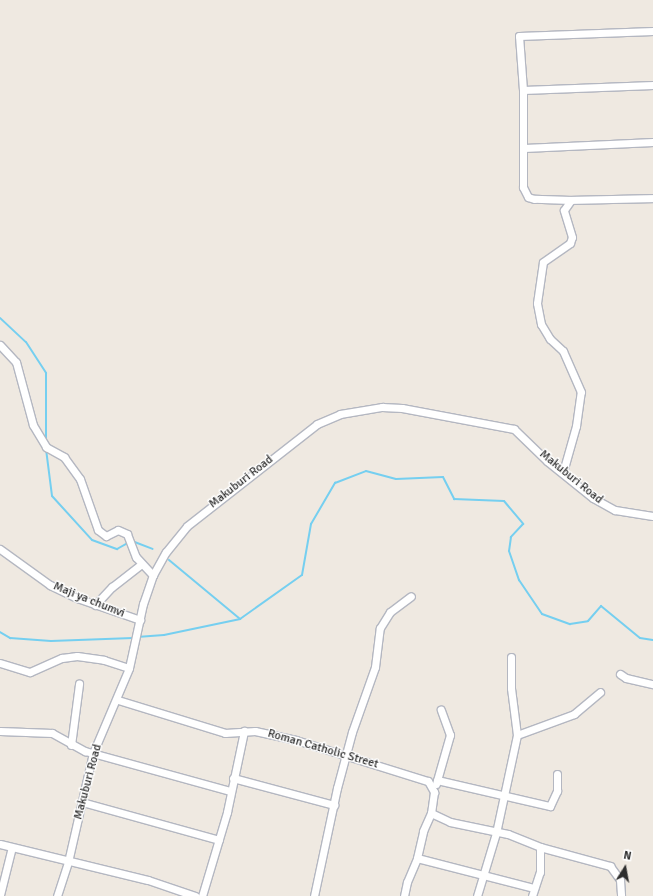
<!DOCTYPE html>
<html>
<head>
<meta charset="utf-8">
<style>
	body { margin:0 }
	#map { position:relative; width:653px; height:896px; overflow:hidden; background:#efe9e1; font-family:Signika,sans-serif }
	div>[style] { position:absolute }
	.stream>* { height:2px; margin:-1px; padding:0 1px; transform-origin:1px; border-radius:1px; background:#75cff0 }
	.roads { filter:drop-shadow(1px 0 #b4b7c1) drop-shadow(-1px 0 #b4b7c1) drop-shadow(0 1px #b4b7c1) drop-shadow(0 -1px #b4b7c1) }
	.minor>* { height:7px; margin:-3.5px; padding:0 3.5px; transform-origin:3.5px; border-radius:3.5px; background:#fff }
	span { translate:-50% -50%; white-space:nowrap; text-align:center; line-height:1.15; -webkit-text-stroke:3px #fff; paint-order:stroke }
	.street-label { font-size:12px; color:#2e2e2e }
	.north { position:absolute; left:605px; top:848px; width:40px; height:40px; -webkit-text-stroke:3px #fff; paint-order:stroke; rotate:11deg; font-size:11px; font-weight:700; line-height:16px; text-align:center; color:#2e2e2e }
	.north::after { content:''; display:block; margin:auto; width:14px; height:18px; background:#2e2e2e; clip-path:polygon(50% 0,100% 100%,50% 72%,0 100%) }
</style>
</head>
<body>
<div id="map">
	<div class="stream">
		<div style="left:0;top:318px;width:35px;rotate:43deg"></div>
		<div style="left:26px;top:342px;width:37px;rotate:57deg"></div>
		<div style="left:46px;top:373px;width:70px;rotate:90deg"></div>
		<div style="left:46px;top:449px;width:47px;rotate:82.7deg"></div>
		<div style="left:52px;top:496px;width:59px;rotate:47.7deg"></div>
		<div style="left:92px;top:540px;width:27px;rotate:20deg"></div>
		<div style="left:117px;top:549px;width:13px;rotate:-29deg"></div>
		<div style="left:132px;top:541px;width:22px;rotate:21deg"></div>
		<div style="left:169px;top:560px;width:92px;rotate:39.7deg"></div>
		<div style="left:0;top:632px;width:12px;rotate:31deg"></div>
		<div style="left:10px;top:638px;width:41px;rotate:4.2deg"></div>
		<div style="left:51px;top:641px;width:82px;rotate:-2.1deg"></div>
		<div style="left:137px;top:637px;width:27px;rotate:-4deg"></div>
		<div style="left:164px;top:635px;width:78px;rotate:-11.9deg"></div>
		<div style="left:240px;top:619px;width:76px;rotate:-35.4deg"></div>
		<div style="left:302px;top:575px;width:52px;rotate:-80deg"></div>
		<div style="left:311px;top:524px;width:48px;rotate:-59.7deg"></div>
		<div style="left:335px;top:483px;width:33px;rotate:-21deg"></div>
		<div style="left:366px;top:471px;width:31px;rotate:15deg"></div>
		<div style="left:396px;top:479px;width:47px;rotate:-2.4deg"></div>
		<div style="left:443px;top:477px;width:25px;rotate:63deg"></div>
		<div style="left:454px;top:499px;width:50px;rotate:2.3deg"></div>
		<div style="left:504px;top:501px;width:30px;rotate:50deg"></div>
		<div style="left:523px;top:524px;width:18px;rotate:133deg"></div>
		<div style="left:511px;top:537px;width:14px;rotate:98deg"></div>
		<div style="left:509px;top:551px;width:31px;rotate:71deg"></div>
		<div style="left:519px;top:580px;width:41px;rotate:55.9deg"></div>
		<div style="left:542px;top:614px;width:30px;rotate:20deg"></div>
		<div style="left:570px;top:624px;width:18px;rotate:-9deg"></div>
		<div style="left:588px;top:621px;width:20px;rotate:-49deg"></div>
		<div style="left:601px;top:606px;width:50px;rotate:39.4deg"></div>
		<div style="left:640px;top:638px;width:13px;rotate:9deg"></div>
	</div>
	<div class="roads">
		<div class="minor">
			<div style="left:523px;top:90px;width:130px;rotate:-2.2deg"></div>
			<div style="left:524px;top:148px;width:129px;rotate:-2.7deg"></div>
			<div style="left:571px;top:200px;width:37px;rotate:-178deg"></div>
			<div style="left:534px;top:199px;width:6px;rotate:-162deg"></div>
			<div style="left:528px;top:197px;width:11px;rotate:-117deg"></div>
			<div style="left:523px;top:187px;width:97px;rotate:-90deg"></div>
			<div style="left:523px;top:90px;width:54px;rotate:-94.2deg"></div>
			<div style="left:519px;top:36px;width:134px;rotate:-2.1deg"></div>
			<div style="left:0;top:345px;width:23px;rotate:47deg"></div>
			<div style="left:16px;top:362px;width:65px;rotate:74.9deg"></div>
			<div style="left:33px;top:425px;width:26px;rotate:59deg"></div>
			<div style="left:46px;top:447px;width:21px;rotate:29deg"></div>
			<div style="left:64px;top:457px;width:27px;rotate:54deg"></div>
			<div style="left:80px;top:479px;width:54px;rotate:70.6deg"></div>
			<div style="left:98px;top:530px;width:10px;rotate:37deg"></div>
			<div style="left:106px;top:536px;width:13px;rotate:-27deg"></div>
			<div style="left:118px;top:530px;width:10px;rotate:24deg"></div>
			<div style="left:127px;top:534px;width:25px;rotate:69deg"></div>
			<div style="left:136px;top:557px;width:25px;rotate:47deg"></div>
			<div style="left:563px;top:472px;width:48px;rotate:-74.2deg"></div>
			<div style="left:576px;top:426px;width:34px;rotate:-82deg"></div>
			<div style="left:581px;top:392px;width:45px;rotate:-113.7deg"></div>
			<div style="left:563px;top:351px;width:18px;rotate:-137deg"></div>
			<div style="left:550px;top:339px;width:17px;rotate:-121deg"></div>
			<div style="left:541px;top:324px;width:21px;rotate:-101deg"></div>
			<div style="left:537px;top:303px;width:41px;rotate:-81.7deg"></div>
			<div style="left:543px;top:262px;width:33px;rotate:-35deg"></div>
			<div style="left:570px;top:243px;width:6px;rotate:-72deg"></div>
			<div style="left:572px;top:237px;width:28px;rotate:-107deg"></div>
			<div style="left:564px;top:210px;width:12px;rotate:-55deg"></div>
			<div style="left:571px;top:200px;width:82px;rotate:-1.4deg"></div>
			<div style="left:0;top:549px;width:62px;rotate:35.8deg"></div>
			<div style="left:50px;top:585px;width:30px;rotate:26deg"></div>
			<div style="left:77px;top:598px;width:67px;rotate:19.2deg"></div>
			<div style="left:95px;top:605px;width:25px;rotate:-47deg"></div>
			<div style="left:112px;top:587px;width:37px;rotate:-38deg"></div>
			<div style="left:0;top:663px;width:31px;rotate:17deg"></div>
			<div style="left:30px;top:672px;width:35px;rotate:-24deg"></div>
			<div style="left:62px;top:658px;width:15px;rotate:-8deg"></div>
			<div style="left:77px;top:656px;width:27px;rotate:8deg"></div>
			<div style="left:104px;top:660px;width:26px;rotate:18deg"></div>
			<div style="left:620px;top:674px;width:7px;rotate:34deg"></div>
			<div style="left:626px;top:678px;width:28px;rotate:13deg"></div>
			<div style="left:118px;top:700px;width:112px;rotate:17.1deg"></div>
			<div style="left:225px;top:733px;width:30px;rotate:-4deg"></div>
			<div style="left:255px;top:731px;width:42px;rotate:12.4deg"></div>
			<div style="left:296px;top:740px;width:138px;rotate:17.3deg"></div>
			<div style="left:428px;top:781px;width:13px;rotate:61deg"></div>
			<div style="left:434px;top:792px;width:21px;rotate:98deg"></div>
			<div style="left:431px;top:813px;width:21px;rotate:25deg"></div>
			<div style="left:450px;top:822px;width:59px;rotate:11.7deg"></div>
			<div style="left:508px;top:834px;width:35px;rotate:22deg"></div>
			<div style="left:540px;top:847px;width:73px;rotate:15.2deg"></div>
			<div style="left:610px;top:866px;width:17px;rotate:54deg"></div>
			<div style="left:620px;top:880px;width:16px;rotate:86deg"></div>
			<div style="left:0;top:731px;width:52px;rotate:2.2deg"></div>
			<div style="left:52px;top:733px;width:38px;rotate:29deg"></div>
			<div style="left:85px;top:751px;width:150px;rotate:15.4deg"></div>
			<div style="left:517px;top:735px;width:61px;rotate:-20.2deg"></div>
			<div style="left:574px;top:714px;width:34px;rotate:-40deg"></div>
			<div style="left:71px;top:745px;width:62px;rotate:-82.5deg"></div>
			<div style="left:233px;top:778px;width:105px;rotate:15deg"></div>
			<div style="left:437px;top:780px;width:116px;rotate:13deg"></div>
			<div style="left:550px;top:806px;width:17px;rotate:-65deg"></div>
			<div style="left:557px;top:791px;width:17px;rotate:-90deg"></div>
			<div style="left:436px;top:784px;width:51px;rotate:-74.1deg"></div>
			<div style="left:450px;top:735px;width:27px;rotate:-110deg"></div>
			<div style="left:82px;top:802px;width:142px;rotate:15.5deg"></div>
			<div style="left:0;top:844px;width:152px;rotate:13.7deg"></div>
			<div style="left:148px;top:880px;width:50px;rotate:18.8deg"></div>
			<div style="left:417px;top:858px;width:121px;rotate:14.4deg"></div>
			<div style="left:0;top:895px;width:49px;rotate:-76deg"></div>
			<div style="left:57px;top:896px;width:36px;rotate:-72deg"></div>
			<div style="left:68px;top:862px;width:112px;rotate:-77.1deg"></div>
			<div style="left:93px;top:753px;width:92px;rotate:-67deg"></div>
			<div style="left:129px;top:668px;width:66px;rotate:-77.7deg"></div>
			<div style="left:143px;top:604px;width:31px;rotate:-71deg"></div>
			<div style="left:153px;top:575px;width:26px;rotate:-61deg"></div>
			<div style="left:166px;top:552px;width:33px;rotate:-51deg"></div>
			<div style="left:187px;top:526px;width:165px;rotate:-38.1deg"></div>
			<div style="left:317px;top:424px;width:25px;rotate:-23deg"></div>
			<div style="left:340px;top:414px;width:43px;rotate:-9.5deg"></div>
			<div style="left:382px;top:407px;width:20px;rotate:3deg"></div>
			<div style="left:402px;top:408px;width:114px;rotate:10.6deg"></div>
			<div style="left:514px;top:429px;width:46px;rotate:44.1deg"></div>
			<div style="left:547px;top:461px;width:59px;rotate:38.8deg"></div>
			<div style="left:593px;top:498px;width:25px;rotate:29deg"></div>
			<div style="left:615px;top:510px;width:38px;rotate:9deg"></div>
			<div style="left:202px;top:896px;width:88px;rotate:-73.4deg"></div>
			<div style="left:227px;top:812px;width:83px;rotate:-78.1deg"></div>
			<div style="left:314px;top:896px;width:110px;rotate:-78deg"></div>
			<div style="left:337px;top:788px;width:58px;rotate:-75deg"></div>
			<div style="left:352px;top:732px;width:69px;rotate:-70.5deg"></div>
			<div style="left:375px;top:667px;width:39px;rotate:-83deg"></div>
			<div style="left:380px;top:628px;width:19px;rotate:-58deg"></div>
			<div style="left:390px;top:612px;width:26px;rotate:-37deg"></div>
			<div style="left:404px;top:896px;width:14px;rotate:-78deg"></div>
			<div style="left:407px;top:882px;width:26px;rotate:-67deg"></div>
			<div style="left:417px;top:858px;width:28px;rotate:-77deg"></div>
			<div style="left:423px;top:831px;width:20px;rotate:-66deg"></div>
			<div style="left:477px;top:896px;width:66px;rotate:-73.2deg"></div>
			<div style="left:496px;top:833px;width:100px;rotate:-77.9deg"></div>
			<div style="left:517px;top:735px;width:47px;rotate:-97.3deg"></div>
			<div style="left:511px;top:688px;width:31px;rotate:-90deg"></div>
			<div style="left:532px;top:896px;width:25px;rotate:-72deg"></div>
			<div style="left:540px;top:872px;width:25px;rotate:-90deg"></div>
		</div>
	</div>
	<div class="street-label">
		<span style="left:571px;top:477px;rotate:39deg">Makuburi Road</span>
		<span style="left:241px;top:482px;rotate:-38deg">Makuburi Road</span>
		<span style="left:89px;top:600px;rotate:22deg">Maji ya chumvi</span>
		<span style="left:323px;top:749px;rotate:16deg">Roman Catholic Street</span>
		<span style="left:88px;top:782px;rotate:-75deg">Makuburi Road</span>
	</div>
	<div class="north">N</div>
</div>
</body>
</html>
